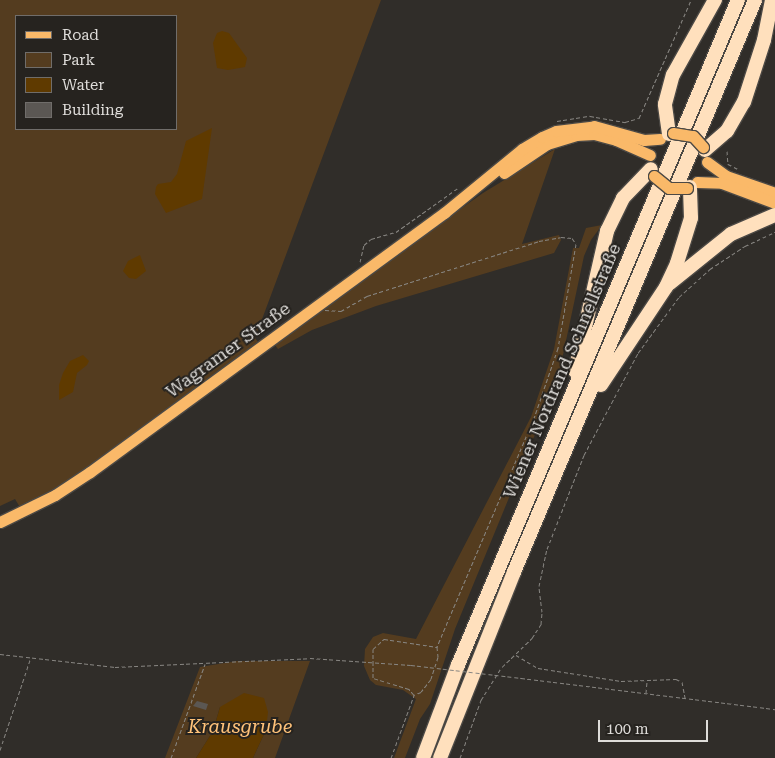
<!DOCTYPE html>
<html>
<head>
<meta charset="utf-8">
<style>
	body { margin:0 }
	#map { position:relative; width:775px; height:758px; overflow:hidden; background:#302d29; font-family:"Roboto Serif",serif }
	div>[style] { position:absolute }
	.green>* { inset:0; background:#543c1f }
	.water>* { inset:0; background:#5f3a00 }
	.building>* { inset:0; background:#5b5753 }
	.path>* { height:1px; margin-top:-0.5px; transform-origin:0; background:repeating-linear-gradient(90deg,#888682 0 4px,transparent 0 6.5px) }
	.roads { filter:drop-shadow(1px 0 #4c4945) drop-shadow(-1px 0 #4c4945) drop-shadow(0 1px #4c4945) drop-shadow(0 -1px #4c4945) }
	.primary>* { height:11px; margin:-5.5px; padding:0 5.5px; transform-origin:5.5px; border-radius:5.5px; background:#fab969 }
	.highway>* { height:14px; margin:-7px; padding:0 7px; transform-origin:7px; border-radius:7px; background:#ffe0bd }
	.path-bridge>* { height:1px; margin-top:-0.5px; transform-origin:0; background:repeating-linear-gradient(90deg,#888682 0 4px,transparent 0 6.5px) }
	.bridges { filter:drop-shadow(1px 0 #4c4945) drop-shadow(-1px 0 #4c4945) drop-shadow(0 1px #4c4945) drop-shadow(0 -1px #4c4945) }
	.primary-bridge>* { height:11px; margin:-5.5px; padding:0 5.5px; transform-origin:5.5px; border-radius:5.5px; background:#fab969 }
	span { translate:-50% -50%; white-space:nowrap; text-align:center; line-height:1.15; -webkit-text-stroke:4px #26231f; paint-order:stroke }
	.street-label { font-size:18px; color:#dfddda }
	.water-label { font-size:19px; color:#ffc279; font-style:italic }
	.legend { position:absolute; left:15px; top:15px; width:162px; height:115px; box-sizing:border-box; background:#26231f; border:1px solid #706d6a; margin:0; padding:6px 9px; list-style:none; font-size:15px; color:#dfddda }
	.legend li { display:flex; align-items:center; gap:10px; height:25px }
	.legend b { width:25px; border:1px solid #706d6a }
	.scale { position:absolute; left:598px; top:720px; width:110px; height:22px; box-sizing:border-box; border:2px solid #dfddda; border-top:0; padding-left:6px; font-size:15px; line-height:18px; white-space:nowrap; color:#dfddda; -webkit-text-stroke:4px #26231f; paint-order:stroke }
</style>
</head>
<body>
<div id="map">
	<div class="green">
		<div style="clip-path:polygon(evenodd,0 0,381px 0,255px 338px,258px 342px,88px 468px,21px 509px,15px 499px,0 506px,0 0,16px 16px,176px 16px,176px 129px,16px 129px,16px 16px)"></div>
		<div style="clip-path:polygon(555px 149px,522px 244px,559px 235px,561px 240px,554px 253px,376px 306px,312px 330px,278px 349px,275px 345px,297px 327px,366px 276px,483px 193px)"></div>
		<div style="clip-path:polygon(602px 225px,591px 240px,584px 256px,560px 369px,541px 420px,455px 629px,430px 704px,420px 719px,405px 758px,394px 758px,416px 699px,403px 690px,376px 685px,370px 680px,364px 666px,365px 649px,373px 637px,383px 633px,416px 639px,531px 417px,554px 349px,573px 248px,579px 248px,586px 228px)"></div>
		<div style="clip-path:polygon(237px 661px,310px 661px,275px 758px,253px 758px,266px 730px,220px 707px,213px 731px,196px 758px,165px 758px,200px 667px)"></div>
	</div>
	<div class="water">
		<div style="clip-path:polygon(222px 31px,229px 33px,247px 58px,245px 67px,228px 70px,217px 68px,213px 43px,217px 33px)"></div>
		<div style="clip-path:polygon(212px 128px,202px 199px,166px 213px,155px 194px,156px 187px,158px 184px,171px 182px,177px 174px,186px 141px)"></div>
		<div style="clip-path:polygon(140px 255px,146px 271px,136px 279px,129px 278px,123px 271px,128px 261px)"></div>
		<div style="clip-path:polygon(83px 355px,89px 361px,87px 365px,77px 373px,73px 392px,59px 400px,59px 385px,63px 373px,70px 361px)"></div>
		<div style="clip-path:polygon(244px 693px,264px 698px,268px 712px,266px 730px,253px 758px,196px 758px,213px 731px,220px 707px)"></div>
	</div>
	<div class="building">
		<div style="clip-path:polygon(197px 701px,208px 704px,206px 710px,193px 706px)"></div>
	</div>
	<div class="path">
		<div style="left:557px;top:121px;width:33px;rotate:-9deg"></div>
		<div style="left:590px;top:116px;width:36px;rotate:10deg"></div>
		<div style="left:625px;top:122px;width:15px;rotate:-16deg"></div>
		<div style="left:639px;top:118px;width:129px;rotate:-66.2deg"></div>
		<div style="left:727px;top:151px;width:13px;rotate:86deg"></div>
		<div style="left:728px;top:164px;width:11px;rotate:27deg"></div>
		<div style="left:360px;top:262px;width:17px;rotate:-77deg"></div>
		<div style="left:364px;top:245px;width:9px;rotate:-41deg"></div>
		<div style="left:371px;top:239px;width:26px;rotate:-16deg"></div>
		<div style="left:396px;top:232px;width:77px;rotate:-35.5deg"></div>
		<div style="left:325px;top:310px;width:16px;rotate:4deg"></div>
		<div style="left:341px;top:311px;width:30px;rotate:-30deg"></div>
		<div style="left:367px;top:296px;width:181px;rotate:-17.7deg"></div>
		<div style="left:539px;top:241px;width:22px;rotate:-10deg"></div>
		<div style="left:561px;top:237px;width:11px;rotate:5deg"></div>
		<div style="left:572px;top:238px;width:7px;rotate:56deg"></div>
		<div style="left:576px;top:244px;width:106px;rotate:99.8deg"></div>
		<div style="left:558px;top:348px;width:74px;rotate:108.9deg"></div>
		<div style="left:534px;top:418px;width:249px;rotate:113deg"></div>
		<div style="left:437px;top:647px;width:10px;rotate:84deg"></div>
		<div style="left:438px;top:657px;width:23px;rotate:108deg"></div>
		<div style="left:431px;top:679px;width:16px;rotate:128deg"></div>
		<div style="left:421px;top:692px;width:8px;rotate:157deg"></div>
		<div style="left:0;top:654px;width:116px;rotate:6.4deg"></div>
		<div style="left:115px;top:667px;width:195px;rotate:-2.6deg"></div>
		<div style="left:310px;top:658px;width:101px;rotate:4deg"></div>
		<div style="left:516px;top:655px;width:26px;rotate:31deg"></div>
		<div style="left:538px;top:668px;width:84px;rotate:8.9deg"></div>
		<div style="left:621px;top:681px;width:55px;rotate:-2.1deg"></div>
		<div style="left:676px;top:679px;width:7px;rotate:27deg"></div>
		<div style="left:682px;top:682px;width:16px;rotate:79deg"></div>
		<div style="left:521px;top:678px;width:256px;rotate:7deg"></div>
		<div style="left:646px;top:693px;width:11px;rotate:-85deg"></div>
		<div style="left:0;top:750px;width:95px;rotate:-71.6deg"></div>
		<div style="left:171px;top:758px;width:100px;rotate:-70.1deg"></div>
		<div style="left:391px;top:758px;width:67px;rotate:-69.9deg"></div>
		<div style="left:414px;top:695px;width:8px;rotate:-130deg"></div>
		<div style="left:409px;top:689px;width:38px;rotate:-163deg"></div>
		<div style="left:373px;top:678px;width:29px;rotate:-90deg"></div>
		<div style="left:373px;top:649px;width:15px;rotate:-42deg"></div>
		<div style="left:384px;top:639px;width:54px;rotate:8.6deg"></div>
		<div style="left:460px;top:758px;width:62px;rotate:-70.1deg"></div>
		<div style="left:481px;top:700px;width:39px;rotate:-58deg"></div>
		<div style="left:502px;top:667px;width:42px;rotate:-44deg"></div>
		<div style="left:532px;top:638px;width:17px;rotate:-57deg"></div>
		<div style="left:541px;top:624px;width:12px;rotate:-85deg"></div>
		<div style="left:542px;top:612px;width:26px;rotate:-97deg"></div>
		<div style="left:539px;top:586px;width:38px;rotate:-78deg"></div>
		<div style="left:547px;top:549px;width:101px;rotate:-68.5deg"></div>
		<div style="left:584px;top:455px;width:115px;rotate:-62.1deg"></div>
		<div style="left:638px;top:353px;width:69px;rotate:-53.8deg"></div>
		<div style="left:679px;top:297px;width:42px;rotate:-42.1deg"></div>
		<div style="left:710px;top:269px;width:42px;rotate:-33.3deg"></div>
		<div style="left:745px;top:246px;width:33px;rotate:-25deg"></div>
	</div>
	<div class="roads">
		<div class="primary">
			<div style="left:707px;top:162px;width:24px;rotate:36deg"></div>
			<div style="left:726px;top:176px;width:52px;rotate:19.1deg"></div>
			<div style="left:504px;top:173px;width:52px;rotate:-34deg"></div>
			<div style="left:547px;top:144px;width:30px;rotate:-17deg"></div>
			<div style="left:576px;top:135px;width:18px;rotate:-3deg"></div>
			<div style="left:594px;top:134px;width:23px;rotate:15deg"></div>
			<div style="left:616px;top:140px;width:37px;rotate:24deg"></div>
			<div style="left:697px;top:182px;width:25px;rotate:2deg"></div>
			<div style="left:722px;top:183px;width:57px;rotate:20.7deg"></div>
			<div style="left:0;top:522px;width:61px;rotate:-26.1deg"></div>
			<div style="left:55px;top:495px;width:42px;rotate:-33.3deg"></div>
			<div style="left:90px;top:472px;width:439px;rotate:-36.2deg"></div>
			<div style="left:444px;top:213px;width:101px;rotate:-39.4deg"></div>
			<div style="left:522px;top:149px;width:23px;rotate:-31deg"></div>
			<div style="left:542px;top:137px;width:15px;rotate:-23deg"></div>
			<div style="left:556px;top:131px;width:38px;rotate:-7deg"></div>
			<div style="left:594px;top:126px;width:52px;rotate:15.6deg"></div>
			<div style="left:644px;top:140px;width:16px;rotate:-4deg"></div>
		</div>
		<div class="highway">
			<div style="left:669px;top:134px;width:30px;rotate:-98deg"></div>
			<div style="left:665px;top:104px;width:30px;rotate:-75deg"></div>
			<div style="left:673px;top:75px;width:86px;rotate:-60.8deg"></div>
			<div style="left:705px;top:150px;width:29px;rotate:-41deg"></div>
			<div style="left:727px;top:131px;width:34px;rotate:-60deg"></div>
			<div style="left:744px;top:102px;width:65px;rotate:-72.1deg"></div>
			<div style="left:764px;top:40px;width:41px;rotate:-78.7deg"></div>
			<div style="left:670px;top:283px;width:78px;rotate:-38.8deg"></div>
			<div style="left:731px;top:234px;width:48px;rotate:-23.4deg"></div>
			<div style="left:575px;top:371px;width:144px;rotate:-77.1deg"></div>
			<div style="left:607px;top:231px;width:37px;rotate:-64deg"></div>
			<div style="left:623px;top:198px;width:40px;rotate:-46deg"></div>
			<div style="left:601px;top:385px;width:118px;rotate:-56.4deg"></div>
			<div style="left:666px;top:287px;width:26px;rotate:-65deg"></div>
			<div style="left:677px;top:263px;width:47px;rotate:-72.7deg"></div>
			<div style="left:691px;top:218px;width:31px;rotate:-92deg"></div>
			<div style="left:423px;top:758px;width:99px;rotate:-69.4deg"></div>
			<div style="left:458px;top:665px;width:722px;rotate:-67.17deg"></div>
			<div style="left:440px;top:758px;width:200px;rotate:-68.3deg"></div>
			<div style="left:514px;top:572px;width:621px;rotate:-67.15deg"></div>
		</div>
	</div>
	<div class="path-bridge">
		<div style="left:411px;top:665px;width:111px;rotate:6.7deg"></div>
	</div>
	<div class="bridges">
		<div class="primary-bridge">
			<div style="left:673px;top:133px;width:20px;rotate:9deg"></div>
			<div style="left:693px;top:136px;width:15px;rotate:48deg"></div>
			<div style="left:654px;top:176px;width:19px;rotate:39deg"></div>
			<div style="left:669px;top:188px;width:18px"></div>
		</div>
	</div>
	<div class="street-label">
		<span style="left:228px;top:350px;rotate:-36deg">Wagramer Straße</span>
		<span style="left:562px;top:371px;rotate:-67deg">Wiener Nordrand Schnellstraße</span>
	</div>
	<div class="water-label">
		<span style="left:240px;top:727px">Krausgrube</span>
	</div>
	<ul class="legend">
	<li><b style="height:6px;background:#fab969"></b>Road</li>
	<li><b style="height:14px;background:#543c1f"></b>Park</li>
	<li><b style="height:14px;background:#5f3a00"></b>Water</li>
	<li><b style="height:14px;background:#5b5753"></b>Building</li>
	</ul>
	<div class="scale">100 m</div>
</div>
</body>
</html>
